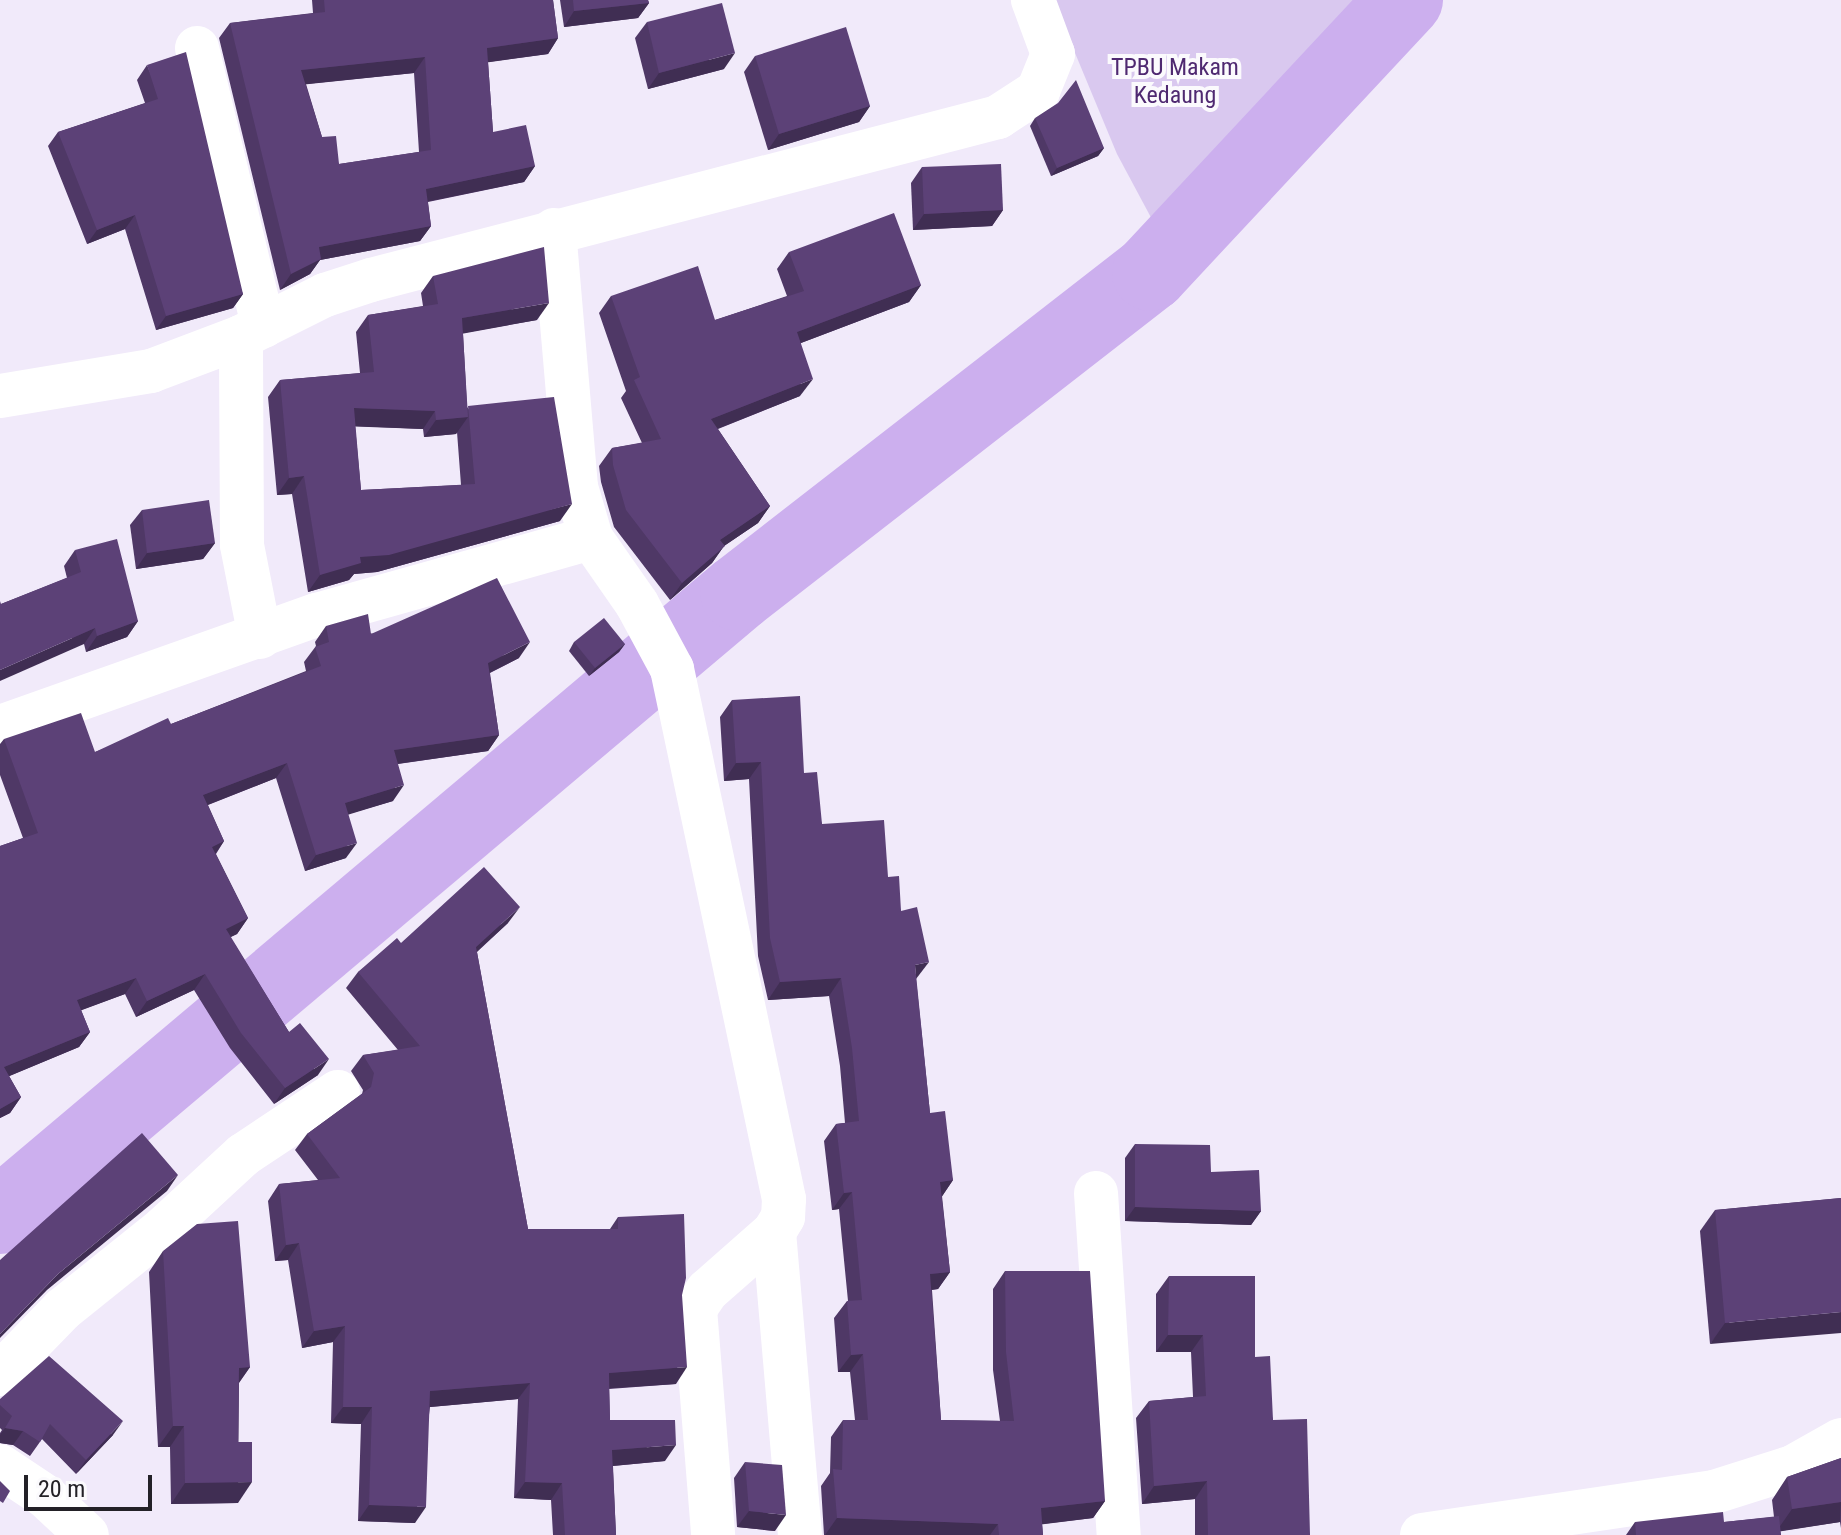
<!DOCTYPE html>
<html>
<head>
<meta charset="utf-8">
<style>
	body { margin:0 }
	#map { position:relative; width:1841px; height:1535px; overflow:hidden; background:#f1eafa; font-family:"Roboto Condensed",sans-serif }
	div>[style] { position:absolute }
	.green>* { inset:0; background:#d9c8ef }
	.river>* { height:76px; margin:-38px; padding:0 38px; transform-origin:38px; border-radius:38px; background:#ccafee }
	.street>* { height:44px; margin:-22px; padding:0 22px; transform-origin:22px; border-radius:22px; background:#fff }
	.wall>* { inset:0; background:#4f3866 }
	.shaded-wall>* { inset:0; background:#402e53 }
	.building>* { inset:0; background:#5c4177 }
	span { translate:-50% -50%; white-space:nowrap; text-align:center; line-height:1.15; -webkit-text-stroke:8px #fbfafd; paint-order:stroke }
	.park-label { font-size:24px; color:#4f2971 }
	.scale { position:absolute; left:24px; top:1475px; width:128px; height:36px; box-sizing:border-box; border:4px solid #232127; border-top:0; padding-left:10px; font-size:24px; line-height:28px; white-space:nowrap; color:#232127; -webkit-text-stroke:6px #fbfafd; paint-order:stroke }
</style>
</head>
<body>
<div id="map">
	<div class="green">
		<div style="clip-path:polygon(1053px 0,1359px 0,1155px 225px,1117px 154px)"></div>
	</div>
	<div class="river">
		<div style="left:0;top:1216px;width:966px;rotate:-40.17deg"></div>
		<div style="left:738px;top:593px;width:522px;rotate:-37.84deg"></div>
		<div style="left:1150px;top:273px;width:374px;rotate:-47deg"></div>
	</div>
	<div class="street">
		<div style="left:197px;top:48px;width:286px;rotate:76.6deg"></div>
		<div style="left:554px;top:230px;width:258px;rotate:85.1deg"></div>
		<div style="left:576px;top:487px;width:53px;rotate:73.6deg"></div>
		<div style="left:591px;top:538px;width:80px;rotate:55.1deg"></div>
		<div style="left:637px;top:604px;width:74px;rotate:61.7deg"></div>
		<div style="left:672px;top:669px;width:542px;rotate:78.07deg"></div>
		<div style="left:784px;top:1199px;width:18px;rotate:93deg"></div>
		<div style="left:783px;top:1217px;width:17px;rotate:121deg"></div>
		<div style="left:774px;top:1232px;width:89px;rotate:138.6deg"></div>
		<div style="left:707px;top:1291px;width:22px;rotate:124deg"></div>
		<div style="left:695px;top:1309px;width:227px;rotate:85.4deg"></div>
		<div style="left:0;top:396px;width:153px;rotate:-9.4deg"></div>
		<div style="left:151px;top:371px;width:96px;rotate:-20.7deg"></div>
		<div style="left:260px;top:637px;width:94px;rotate:-101.1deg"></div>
		<div style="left:242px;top:545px;width:208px;rotate:-90.3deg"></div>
		<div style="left:241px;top:337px;width:94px;rotate:-26.6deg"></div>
		<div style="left:325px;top:295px;width:48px;rotate:-18.1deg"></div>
		<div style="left:371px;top:280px;width:648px;rotate:-14.57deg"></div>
		<div style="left:998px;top:117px;width:48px;rotate:-33deg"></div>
		<div style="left:1038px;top:91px;width:40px;rotate:-68deg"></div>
		<div style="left:1053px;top:54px;width:58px;rotate:-110.3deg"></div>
		<div style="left:0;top:727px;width:336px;rotate:-19.5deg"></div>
		<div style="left:317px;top:615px;width:285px;rotate:-15.7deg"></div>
		<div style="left:1096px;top:1193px;width:343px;rotate:86.2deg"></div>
		<div style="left:774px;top:1232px;width:304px;rotate:85.1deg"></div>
		<div style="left:0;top:1374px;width:91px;rotate:-45.9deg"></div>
		<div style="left:63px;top:1309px;width:129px;rotate:-38.7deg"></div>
		<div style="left:164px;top:1228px;width:108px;rotate:-42.7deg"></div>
		<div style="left:243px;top:1155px;width:114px;rotate:-33.6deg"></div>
		<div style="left:0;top:1466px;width:54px;rotate:33.7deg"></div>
		<div style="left:45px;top:1496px;width:57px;rotate:42.9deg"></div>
		<div style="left:1422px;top:1535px;width:295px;rotate:-8.4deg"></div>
		<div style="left:1714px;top:1492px;width:83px;rotate:-17.6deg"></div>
		<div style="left:1793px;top:1467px;width:55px;rotate:-29.4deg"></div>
	</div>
	<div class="wall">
		<div style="clip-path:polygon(evenodd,312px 0,553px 0,558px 38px,548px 54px,488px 62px,493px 132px,535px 166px,524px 182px,428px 202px,431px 226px,420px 241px,320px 260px,310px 274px,280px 290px,219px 38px,230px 23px,313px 13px,312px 0,414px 73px,419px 152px,339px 164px,322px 137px,306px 84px,414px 73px)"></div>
		<div style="clip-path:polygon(560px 0,648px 0,649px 3px,638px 18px,564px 27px)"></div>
		<div style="clip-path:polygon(647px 22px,724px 69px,648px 89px,635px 38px)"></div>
		<div style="clip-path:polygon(755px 56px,870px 106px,859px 122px,768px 150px,744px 72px)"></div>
		<div style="clip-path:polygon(147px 65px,243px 294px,233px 308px,156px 330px,125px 229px,87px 244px,48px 146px,58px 132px,145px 103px,137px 80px)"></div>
		<div style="clip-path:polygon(1035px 118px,1104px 148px,1098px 156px,1051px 176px,1030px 126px)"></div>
		<div style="clip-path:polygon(922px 167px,1003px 210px,992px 226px,913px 230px,911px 183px)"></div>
		<div style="clip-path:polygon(789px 252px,921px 285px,909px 302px,801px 343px,800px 396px,718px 429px,770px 506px,758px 523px,724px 546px,712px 563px,670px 600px,614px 527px,601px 482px,599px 466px,612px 448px,642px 443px,621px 398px,626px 391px,599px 313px,611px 296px,715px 320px,787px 296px,777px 269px)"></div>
		<div style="clip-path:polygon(evenodd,433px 276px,537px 320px,463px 333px,467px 407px,560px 521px,377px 572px,354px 574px,349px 580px,308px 592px,292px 494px,277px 495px,268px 397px,280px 380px,360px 373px,356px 332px,368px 315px,423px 306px,421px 293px,433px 276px,355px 426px,423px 429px,424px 437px,456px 434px,457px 432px,461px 485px,361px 490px,355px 426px)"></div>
		<div style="clip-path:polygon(142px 510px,215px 543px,203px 559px,136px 569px,130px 525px)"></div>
		<div style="clip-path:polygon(75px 550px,138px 621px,127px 637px,86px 652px,84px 644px,1px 604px,67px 578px,64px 566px)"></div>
		<div style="clip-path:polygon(326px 626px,519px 658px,490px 673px,499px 735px,488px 751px,398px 764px,393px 801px,348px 814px,346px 858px,305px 871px,276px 778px,208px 805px,224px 841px,216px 854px,248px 918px,237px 934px,230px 937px,289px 1032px,318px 1075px,274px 1104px,230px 1048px,194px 990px,136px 1017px,125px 994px,81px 1010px,90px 1032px,79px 1047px,9px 1076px,21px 1097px,10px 1113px,0 1118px,0 846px,23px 838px,0 775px,0 744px,4px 739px,95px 752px,171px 724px,306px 671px,304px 662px,316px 646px,315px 642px)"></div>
		<div style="clip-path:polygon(574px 642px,625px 644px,619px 652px,589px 676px,569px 651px)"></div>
		<div style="clip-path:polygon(732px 700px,804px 773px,822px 824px,888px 877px,901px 911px,916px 979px,930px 1113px,953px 1180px,942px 1196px,950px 1272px,938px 1289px,932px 1290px,941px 1420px,1000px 1421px,993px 1370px,993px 1289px,1005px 1271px,1105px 1501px,1093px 1518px,1042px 1524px,1043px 1535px,824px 1535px,821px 1486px,830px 1473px,831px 1437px,843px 1420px,855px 1420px,850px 1372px,838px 1372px,834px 1318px,847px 1301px,848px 1301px,839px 1209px,832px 1210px,824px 1141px,836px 1124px,845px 1123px,840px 1066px,829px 996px,768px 1000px,758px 956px,749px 779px,724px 781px,720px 717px)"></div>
		<div style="clip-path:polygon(508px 923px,477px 952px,528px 1229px,610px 1229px,618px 1217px,682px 1295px,676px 1384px,609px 1389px,610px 1420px,665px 1461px,613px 1466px,616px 1535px,553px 1535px,551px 1500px,514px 1498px,518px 1399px,430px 1407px,415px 1523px,358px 1521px,361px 1424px,331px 1423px,333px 1342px,302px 1348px,288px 1260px,275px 1261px,268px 1201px,279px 1184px,318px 1180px,295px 1150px,307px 1134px,362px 1094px,363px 1090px,351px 1071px,363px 1055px,398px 1050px,346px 988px,358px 972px,401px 943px)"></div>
		<div style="clip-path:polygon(1135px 1144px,1211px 1172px,1261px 1211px,1251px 1225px,1125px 1221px,1125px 1158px)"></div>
		<div style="clip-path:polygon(1841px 1198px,1710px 1344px,1700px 1231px,1715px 1210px)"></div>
		<div style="clip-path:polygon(163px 1251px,250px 1367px,239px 1383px,238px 1503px,171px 1504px,170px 1447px,158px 1447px,149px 1272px)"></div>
		<div style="clip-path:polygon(1169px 1276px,1255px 1357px,1273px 1420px,1310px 1535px,1195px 1535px,1195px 1499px,1142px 1504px,1136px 1418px,1149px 1401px,1193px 1397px,1191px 1352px,1156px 1352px,1156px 1294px)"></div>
		<div style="clip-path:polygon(0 1399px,113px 1435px,76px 1474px,42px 1439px,30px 1456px,13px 1445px,0 1443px,0 1433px,2px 1430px,0 1428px)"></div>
		<div style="clip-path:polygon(1841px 1458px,1841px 1528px,1840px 1522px,1780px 1531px,1781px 1535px,1626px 1535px,1635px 1522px,1724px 1522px,1774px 1517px,1772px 1500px,1787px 1477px)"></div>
		<div style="clip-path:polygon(745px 1462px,775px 1531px,737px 1527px,734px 1478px)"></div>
	</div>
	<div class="shaded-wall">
		<div style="clip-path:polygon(649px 3px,638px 18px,564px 27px,574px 11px)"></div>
		<div style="clip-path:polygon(558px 38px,548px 54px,476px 64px,487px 48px)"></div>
		<div style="clip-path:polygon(735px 53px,724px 69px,648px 89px,659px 73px)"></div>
		<div style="clip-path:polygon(425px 57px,414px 73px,290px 86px,301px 70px)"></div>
		<div style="clip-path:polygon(870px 106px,859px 122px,768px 150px,779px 134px)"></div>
		<div style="clip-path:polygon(1104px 148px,1098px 156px,1051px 176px,1057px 168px)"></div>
		<div style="clip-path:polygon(535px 166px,524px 182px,415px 204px,426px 189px)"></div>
		<div style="clip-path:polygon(1003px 210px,992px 226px,913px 230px,924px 214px)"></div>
		<div style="clip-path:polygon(135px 215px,125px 229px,87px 244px,97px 230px)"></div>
		<div style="clip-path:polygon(431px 226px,420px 241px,320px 260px,310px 274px,280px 290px,291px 274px,319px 247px)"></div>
		<div style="clip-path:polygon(921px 285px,909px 302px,785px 349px,797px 332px)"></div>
		<div style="clip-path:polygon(243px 294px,233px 308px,156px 330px,166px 316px)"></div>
		<div style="clip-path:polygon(549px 303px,537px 320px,450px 336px,462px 318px)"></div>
		<div style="clip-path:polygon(813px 379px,800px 396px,699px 436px,711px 419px)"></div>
		<div style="clip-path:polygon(354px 408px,435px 411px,423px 429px,342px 426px)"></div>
		<div style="clip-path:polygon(468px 417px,456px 434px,424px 437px,436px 420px)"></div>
		<div style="clip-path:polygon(304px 476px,292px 494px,277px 495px,289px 478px)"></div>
		<div style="clip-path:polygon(572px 504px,560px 521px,377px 572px,354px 574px,349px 580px,308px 592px,320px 575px,360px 557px)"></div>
		<div style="clip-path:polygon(770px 506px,758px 523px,724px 546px,712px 563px,670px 600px,682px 583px,720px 540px)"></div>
		<div style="clip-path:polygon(215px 543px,203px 559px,136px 569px,147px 553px)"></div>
		<div style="clip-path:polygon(138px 621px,127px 637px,86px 652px,97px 636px)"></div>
		<div style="clip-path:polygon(95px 628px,84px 644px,0 681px,0 670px)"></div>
		<div style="clip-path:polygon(530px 642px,519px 658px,477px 679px,488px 663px)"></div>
		<div style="clip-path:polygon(625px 644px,619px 652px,589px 676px,595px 668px)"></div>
		<div style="clip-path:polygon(499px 735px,488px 751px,382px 766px,394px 750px)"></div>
		<div style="clip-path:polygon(761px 762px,749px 779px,724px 781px,736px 763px)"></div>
		<div style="clip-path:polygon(287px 763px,276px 778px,192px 811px,203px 795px)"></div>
		<div style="clip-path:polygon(404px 785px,393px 801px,334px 819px,345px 803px)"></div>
		<div style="clip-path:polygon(224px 841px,213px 857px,212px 847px)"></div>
		<div style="clip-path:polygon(357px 843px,346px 858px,305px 871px,316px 855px)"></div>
		<div style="clip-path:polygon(520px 907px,508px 923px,464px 963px,476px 947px)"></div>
		<div style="clip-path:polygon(248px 918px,237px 934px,215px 945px,226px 929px)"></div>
		<div style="clip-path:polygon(929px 962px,916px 979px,915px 965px)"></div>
		<div style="clip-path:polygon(205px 974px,194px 990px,136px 1017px,147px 1001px)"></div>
		<div style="clip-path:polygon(136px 978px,125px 994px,66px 1016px,77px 1000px)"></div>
		<div style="clip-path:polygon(841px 978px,829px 996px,768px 1000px,780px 982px)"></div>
		<div style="clip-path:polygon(90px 1032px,79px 1047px,0 1080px,4px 1067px)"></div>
		<div style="clip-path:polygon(329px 1059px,318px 1075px,274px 1104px,285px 1088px)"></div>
		<div style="clip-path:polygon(21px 1097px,10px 1113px,0 1118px,0 1109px)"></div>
		<div style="clip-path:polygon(178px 1175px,167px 1191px,47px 1290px,0 1338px,0 1334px,58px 1274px)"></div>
		<div style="clip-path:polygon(953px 1180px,941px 1198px,940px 1182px)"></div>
		<div style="clip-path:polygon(852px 1192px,839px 1209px,832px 1210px,844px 1193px)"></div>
		<div style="clip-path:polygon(1135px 1207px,1261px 1211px,1251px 1225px,1125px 1221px)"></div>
		<div style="clip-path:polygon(299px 1243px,288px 1260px,275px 1261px,286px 1245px)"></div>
		<div style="clip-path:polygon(950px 1272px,938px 1289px,918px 1291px,930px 1274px)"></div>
		<div style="clip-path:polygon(1841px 1312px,1841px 1333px,1710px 1344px,1725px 1323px)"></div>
		<div style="clip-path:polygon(345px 1326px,333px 1342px,302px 1348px,314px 1331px)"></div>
		<div style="clip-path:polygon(1168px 1335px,1203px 1335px,1191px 1352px,1156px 1352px)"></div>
		<div style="clip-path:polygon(863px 1354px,850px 1372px,838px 1372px,851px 1355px)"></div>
		<div style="clip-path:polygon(250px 1367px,235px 1388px,239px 1368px)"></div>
		<div style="clip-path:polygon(687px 1367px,676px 1384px,597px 1389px,609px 1373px)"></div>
		<div style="clip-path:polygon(530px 1383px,518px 1399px,419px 1408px,430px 1391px)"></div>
		<div style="clip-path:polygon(343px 1407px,372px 1407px,361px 1424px,331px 1423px)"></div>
		<div style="clip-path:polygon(123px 1421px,113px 1435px,76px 1474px,86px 1460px)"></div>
		<div style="clip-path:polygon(173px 1426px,184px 1426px,170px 1447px,158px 1447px)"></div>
		<div style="clip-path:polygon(5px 1428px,23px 1431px,13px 1445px,0 1443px,0 1435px)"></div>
		<div style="clip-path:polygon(676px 1445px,665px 1461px,601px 1467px,612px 1450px)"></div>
		<div style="clip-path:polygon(1207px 1481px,1195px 1499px,1142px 1504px,1154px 1486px)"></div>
		<div style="clip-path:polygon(252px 1482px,238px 1503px,171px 1504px,185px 1483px)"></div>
		<div style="clip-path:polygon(525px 1482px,562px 1483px,551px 1500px,514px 1498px)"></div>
		<div style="clip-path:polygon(1105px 1501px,1093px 1518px,1029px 1526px,1041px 1508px)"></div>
		<div style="clip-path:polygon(1841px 1502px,1840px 1522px,1776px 1532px,1792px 1509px)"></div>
		<div style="clip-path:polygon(369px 1505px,426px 1507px,415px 1523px,358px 1521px)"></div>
		<div style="clip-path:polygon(749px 1511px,786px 1515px,775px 1531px,737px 1527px)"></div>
		<div style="clip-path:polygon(837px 1518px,998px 1524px,990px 1535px,825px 1535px)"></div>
	</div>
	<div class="building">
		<div style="clip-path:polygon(evenodd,324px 0,553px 0,558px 38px,487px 48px,493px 132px,526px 125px,535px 166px,426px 189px,431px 226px,319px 247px,321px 259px,291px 274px,230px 23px,325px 12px,324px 0,425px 57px,431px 150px,339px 164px,336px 136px,322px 137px,301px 70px,425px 57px)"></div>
		<div style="clip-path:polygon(573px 0,648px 0,649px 3px,574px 11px)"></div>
		<div style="clip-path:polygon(722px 3px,735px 53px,659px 73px,647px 22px)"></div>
		<div style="clip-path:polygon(846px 27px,870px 106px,779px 134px,755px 56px)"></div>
		<div style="clip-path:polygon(186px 52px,243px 294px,166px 316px,135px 215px,97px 230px,58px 132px,158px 99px,147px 65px)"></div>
		<div style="clip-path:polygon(1076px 80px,1104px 148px,1057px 168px,1035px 118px,1058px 103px)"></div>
		<div style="clip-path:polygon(1001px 164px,1003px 210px,924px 214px,922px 167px)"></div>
		<div style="clip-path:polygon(894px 213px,921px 285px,797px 332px,813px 379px,711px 419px,770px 506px,720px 540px,725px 546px,682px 583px,626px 510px,613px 465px,612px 448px,661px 439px,634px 380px,640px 377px,611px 296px,698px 266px,715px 320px,804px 291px,789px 252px)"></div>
		<div style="clip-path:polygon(544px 247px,549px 303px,462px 318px,468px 417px,436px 420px,435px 411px,354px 408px,361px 490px,475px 484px,468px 406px,554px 397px,572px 504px,389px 555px,360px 557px,361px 563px,320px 575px,304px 476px,289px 478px,280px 380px,374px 372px,368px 315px,438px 304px,433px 276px)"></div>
		<div style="clip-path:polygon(209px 500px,215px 543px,147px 553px,142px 510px)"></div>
		<div style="clip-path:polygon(117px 539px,138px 621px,97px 636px,95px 628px,0 670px,0 601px,1px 604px,81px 572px,75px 550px)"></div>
		<div style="clip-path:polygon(497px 578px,530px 642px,488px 663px,499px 735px,394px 750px,404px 785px,345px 803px,357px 843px,316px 855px,287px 763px,203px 795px,224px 841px,212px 847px,248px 918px,226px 929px,289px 1032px,300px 1023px,329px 1059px,285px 1088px,241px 1033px,205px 974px,147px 1001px,136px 978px,77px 1000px,90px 1032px,4px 1067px,21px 1097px,0 1109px,0 846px,38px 833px,4px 739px,81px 713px,95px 752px,168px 718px,171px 724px,321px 666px,315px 647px,329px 642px,326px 626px,368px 614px,371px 634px)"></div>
		<div style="clip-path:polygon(604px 618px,625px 644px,595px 668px,574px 642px)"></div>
		<div style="clip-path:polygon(800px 696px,804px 773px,817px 772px,822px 824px,884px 820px,888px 877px,899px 876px,901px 911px,917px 907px,929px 962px,915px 965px,930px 1113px,945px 1111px,953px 1180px,940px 1182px,950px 1272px,930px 1274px,941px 1420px,1014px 1421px,1006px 1352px,1005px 1271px,1090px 1271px,1105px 1501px,1041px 1508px,1043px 1535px,999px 1535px,998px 1524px,837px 1518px,833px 1469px,842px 1470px,843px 1420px,868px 1420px,863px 1354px,851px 1355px,847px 1301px,862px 1300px,852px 1192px,844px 1193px,836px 1124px,859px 1121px,852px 1048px,841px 978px,780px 982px,770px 938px,761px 762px,736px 763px,732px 700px)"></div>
		<div style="clip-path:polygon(484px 867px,520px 907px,476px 947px,528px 1229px,618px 1229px,618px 1217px,684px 1214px,686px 1278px,682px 1295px,687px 1367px,609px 1373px,610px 1420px,675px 1420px,676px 1445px,612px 1450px,616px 1535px,565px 1535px,562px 1483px,525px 1482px,530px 1383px,430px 1391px,426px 1507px,369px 1505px,372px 1407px,343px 1407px,345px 1326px,314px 1331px,299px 1243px,286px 1245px,279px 1184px,340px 1178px,307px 1134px,371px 1087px,374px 1073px,363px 1055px,420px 1046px,358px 972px,397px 938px,401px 943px)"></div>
		<div style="clip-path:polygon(142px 1133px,178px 1175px,58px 1274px,0 1334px,0 1260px)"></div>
		<div style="clip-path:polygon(1135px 1144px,1210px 1145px,1211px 1172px,1259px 1170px,1261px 1211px,1135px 1207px)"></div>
		<div style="clip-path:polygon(1841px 1198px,1841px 1312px,1725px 1323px,1715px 1210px)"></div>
		<div style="clip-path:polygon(238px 1221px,250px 1367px,239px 1368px,238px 1442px,252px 1442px,252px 1482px,185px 1483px,184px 1426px,173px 1426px,163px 1251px,197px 1224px)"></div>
		<div style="clip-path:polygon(1169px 1276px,1255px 1276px,1255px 1357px,1270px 1356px,1273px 1420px,1307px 1419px,1310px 1535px,1208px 1535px,1207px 1481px,1154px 1486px,1149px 1401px,1206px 1396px,1203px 1335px,1168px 1335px)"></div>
		<div style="clip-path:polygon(49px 1356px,123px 1421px,86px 1460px,50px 1424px,40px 1442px,23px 1431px,5px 1428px,12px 1416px,0 1405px,0 1399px)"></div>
		<div style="clip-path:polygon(1841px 1458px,1841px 1502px,1792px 1509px,1787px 1477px)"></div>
		<div style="clip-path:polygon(745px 1462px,782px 1465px,786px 1515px,749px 1511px)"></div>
		<div style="clip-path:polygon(0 1481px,10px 1491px,3px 1503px,0 1501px)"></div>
		<div style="clip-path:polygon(1723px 1512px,1724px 1522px,1779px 1516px,1781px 1535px,1636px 1535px,1635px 1522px)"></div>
	</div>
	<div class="park-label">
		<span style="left:1175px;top:82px">TPBU Makam<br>Kedaung</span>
	</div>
	<div class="scale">20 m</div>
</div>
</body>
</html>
